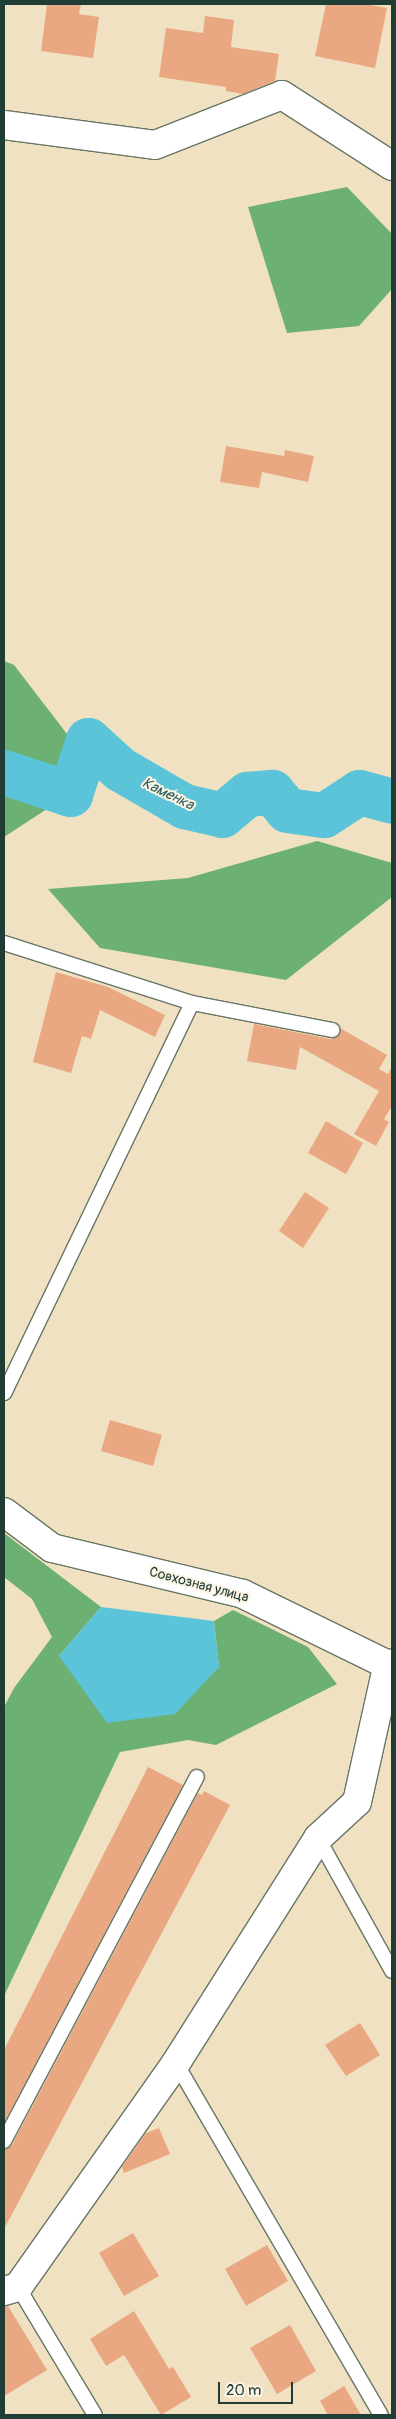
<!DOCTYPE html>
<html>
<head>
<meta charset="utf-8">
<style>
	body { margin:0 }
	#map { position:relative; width:396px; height:2419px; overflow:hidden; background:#efe1c1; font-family:Pangolin,sans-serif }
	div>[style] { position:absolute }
	.forest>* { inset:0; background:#6db073 }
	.water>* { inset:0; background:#5cc4d8 }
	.river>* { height:45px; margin:-22.5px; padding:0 22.5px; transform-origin:22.5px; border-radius:22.5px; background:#5cc4d8 }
	.building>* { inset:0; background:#e9a882 }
	.roads { filter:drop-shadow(1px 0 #687665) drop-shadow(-1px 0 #687665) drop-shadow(0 1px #687665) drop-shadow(0 -1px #687665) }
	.service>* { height:14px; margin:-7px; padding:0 7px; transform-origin:7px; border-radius:7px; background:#fff }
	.minor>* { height:28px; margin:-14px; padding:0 14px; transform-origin:14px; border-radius:14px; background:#fff }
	span { translate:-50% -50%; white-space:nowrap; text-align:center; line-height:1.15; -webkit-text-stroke:4px #fcf5e5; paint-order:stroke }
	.street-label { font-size:14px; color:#1f3d34 }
	.water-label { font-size:15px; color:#2e5f5d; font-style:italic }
	.frame { position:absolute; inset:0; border:5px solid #1f3d34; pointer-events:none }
	.scale { position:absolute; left:218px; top:2382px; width:75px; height:22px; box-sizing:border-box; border:2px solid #1f3d34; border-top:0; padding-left:6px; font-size:15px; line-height:18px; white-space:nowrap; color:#1f3d34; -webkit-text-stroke:4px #fcf5e5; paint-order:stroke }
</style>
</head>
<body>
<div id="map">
	<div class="forest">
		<div style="clip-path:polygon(347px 187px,392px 234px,392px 289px,359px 326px,287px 333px,248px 207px)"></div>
		<div style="clip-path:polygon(4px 661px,14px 665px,77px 747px,70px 794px,4px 837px)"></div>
		<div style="clip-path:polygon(317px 841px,392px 863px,392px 897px,286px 980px,100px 948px,48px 889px,188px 878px)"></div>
		<div style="clip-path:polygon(4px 1533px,101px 1607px,59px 1656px,219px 1668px,214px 1621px,233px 1610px,308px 1647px,337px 1684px,216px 1745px,188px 1740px,120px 1752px,4px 1996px,4px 1707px,14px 1688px,52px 1637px,32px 1599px,4px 1577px)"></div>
	</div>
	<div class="water">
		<div style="clip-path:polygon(101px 1607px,214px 1621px,219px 1667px,175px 1714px,107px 1723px,59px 1656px)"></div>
	</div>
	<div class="river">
		<div style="left:4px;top:772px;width:70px;rotate:18.4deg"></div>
		<div style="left:70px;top:794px;width:57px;rotate:-71.6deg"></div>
		<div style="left:88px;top:740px;width:43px;rotate:42.2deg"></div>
		<div style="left:120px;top:769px;width:74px;rotate:30deg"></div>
		<div style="left:184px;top:806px;width:39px;rotate:13deg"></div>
		<div style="left:222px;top:815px;width:33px;rotate:-40deg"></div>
		<div style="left:247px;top:794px;width:25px;rotate:-5deg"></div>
		<div style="left:272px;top:792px;width:23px;rotate:50deg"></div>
		<div style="left:287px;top:810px;width:37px;rotate:8deg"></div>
		<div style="left:324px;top:815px;width:42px;rotate:-33.3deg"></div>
		<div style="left:359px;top:792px;width:34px;rotate:15deg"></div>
	</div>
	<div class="building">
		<div style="clip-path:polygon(47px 4px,81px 4px,79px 14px,99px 17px,93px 58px,41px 51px)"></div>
		<div style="clip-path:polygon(326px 4px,365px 4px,387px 8px,375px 68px,315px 56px)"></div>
		<div style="clip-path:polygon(205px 16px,234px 20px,231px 47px,279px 54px,275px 81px,243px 94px,226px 91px,226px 87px,159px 77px,166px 28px,203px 33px)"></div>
		<div style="clip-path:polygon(226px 446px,284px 456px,285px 450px,314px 456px,308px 482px,262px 472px,259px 488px,220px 482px)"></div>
		<div style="clip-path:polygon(56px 972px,108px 987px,165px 1015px,155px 1037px,100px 1010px,91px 1039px,82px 1036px,71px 1073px,33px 1062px)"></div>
		<div style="clip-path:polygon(254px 1024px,331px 1039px,338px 1036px,340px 1028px,387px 1055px,379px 1069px,388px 1074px,392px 1067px,392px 1106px,384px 1119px,389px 1122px,376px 1146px,354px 1134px,379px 1091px,300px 1047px,296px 1070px,247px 1061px)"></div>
		<div style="clip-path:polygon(326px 1121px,363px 1143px,346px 1174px,308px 1153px)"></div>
		<div style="clip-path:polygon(305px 1192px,329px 1208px,303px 1248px,279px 1231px)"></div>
		<div style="clip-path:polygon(110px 1420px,162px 1435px,153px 1466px,101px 1451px)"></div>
		<div style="clip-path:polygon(148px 1767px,183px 1785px,4px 2123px,4px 2050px)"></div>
		<div style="clip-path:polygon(204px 1791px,230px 1805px,4px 2229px,4px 2150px,12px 2145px,198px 1793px,202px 1795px)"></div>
		<div style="clip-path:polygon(360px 2023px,380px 2055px,346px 2076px,325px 2045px)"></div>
		<div style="clip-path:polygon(159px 2128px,170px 2154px,124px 2173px,122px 2167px,146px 2133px)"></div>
		<div style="clip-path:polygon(133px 2233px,159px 2276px,124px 2296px,99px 2253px)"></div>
		<div style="clip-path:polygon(267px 2245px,288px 2281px,246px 2306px,225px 2269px)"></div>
		<div style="clip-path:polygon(4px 2306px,8px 2306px,47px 2370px,4px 2396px)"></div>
		<div style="clip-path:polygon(134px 2311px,169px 2369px,173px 2367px,191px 2397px,161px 2415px,124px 2355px,106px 2366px,90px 2339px)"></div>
		<div style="clip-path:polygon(290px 2325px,316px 2371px,277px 2394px,250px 2348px)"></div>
		<div style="clip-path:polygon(344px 2386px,361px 2415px,328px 2415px,320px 2401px)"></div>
	</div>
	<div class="roads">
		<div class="service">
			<div style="left:4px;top:943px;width:197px;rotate:17.7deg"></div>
			<div style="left:192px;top:1003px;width:433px;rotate:115.7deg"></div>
			<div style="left:192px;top:1003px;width:143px;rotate:10.9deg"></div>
			<div style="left:318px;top:1838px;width:152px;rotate:60.9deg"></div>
			<div style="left:176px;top:2063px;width:407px;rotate:59.8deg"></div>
			<div style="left:4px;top:2141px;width:412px;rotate:-62.1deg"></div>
			<div style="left:18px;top:2287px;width:149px;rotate:59deg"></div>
		</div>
		<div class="minor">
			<div style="left:4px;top:125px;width:152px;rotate:7.5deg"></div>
			<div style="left:155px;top:145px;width:136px;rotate:-21.5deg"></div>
			<div style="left:282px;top:95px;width:131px;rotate:32.8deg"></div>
			<div style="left:4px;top:1512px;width:60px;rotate:36.9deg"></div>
			<div style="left:52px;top:1548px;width:196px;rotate:13.5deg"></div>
			<div style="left:243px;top:1594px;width:166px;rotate:26.1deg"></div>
			<div style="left:4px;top:2291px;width:15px;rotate:-16deg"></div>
			<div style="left:18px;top:2287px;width:274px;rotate:-54.8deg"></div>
			<div style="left:176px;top:2063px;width:266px;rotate:-57.7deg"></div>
			<div style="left:318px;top:1838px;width:53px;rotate:-42.7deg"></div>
			<div style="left:357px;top:1802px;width:142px;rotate:-77.4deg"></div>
		</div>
	</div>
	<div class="street-label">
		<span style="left:199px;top:1585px;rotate:15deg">Совхозная улица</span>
	</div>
	<div class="water-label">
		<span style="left:168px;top:794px;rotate:26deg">Каменка</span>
	</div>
	<div class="frame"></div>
	<div class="scale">20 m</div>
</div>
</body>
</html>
